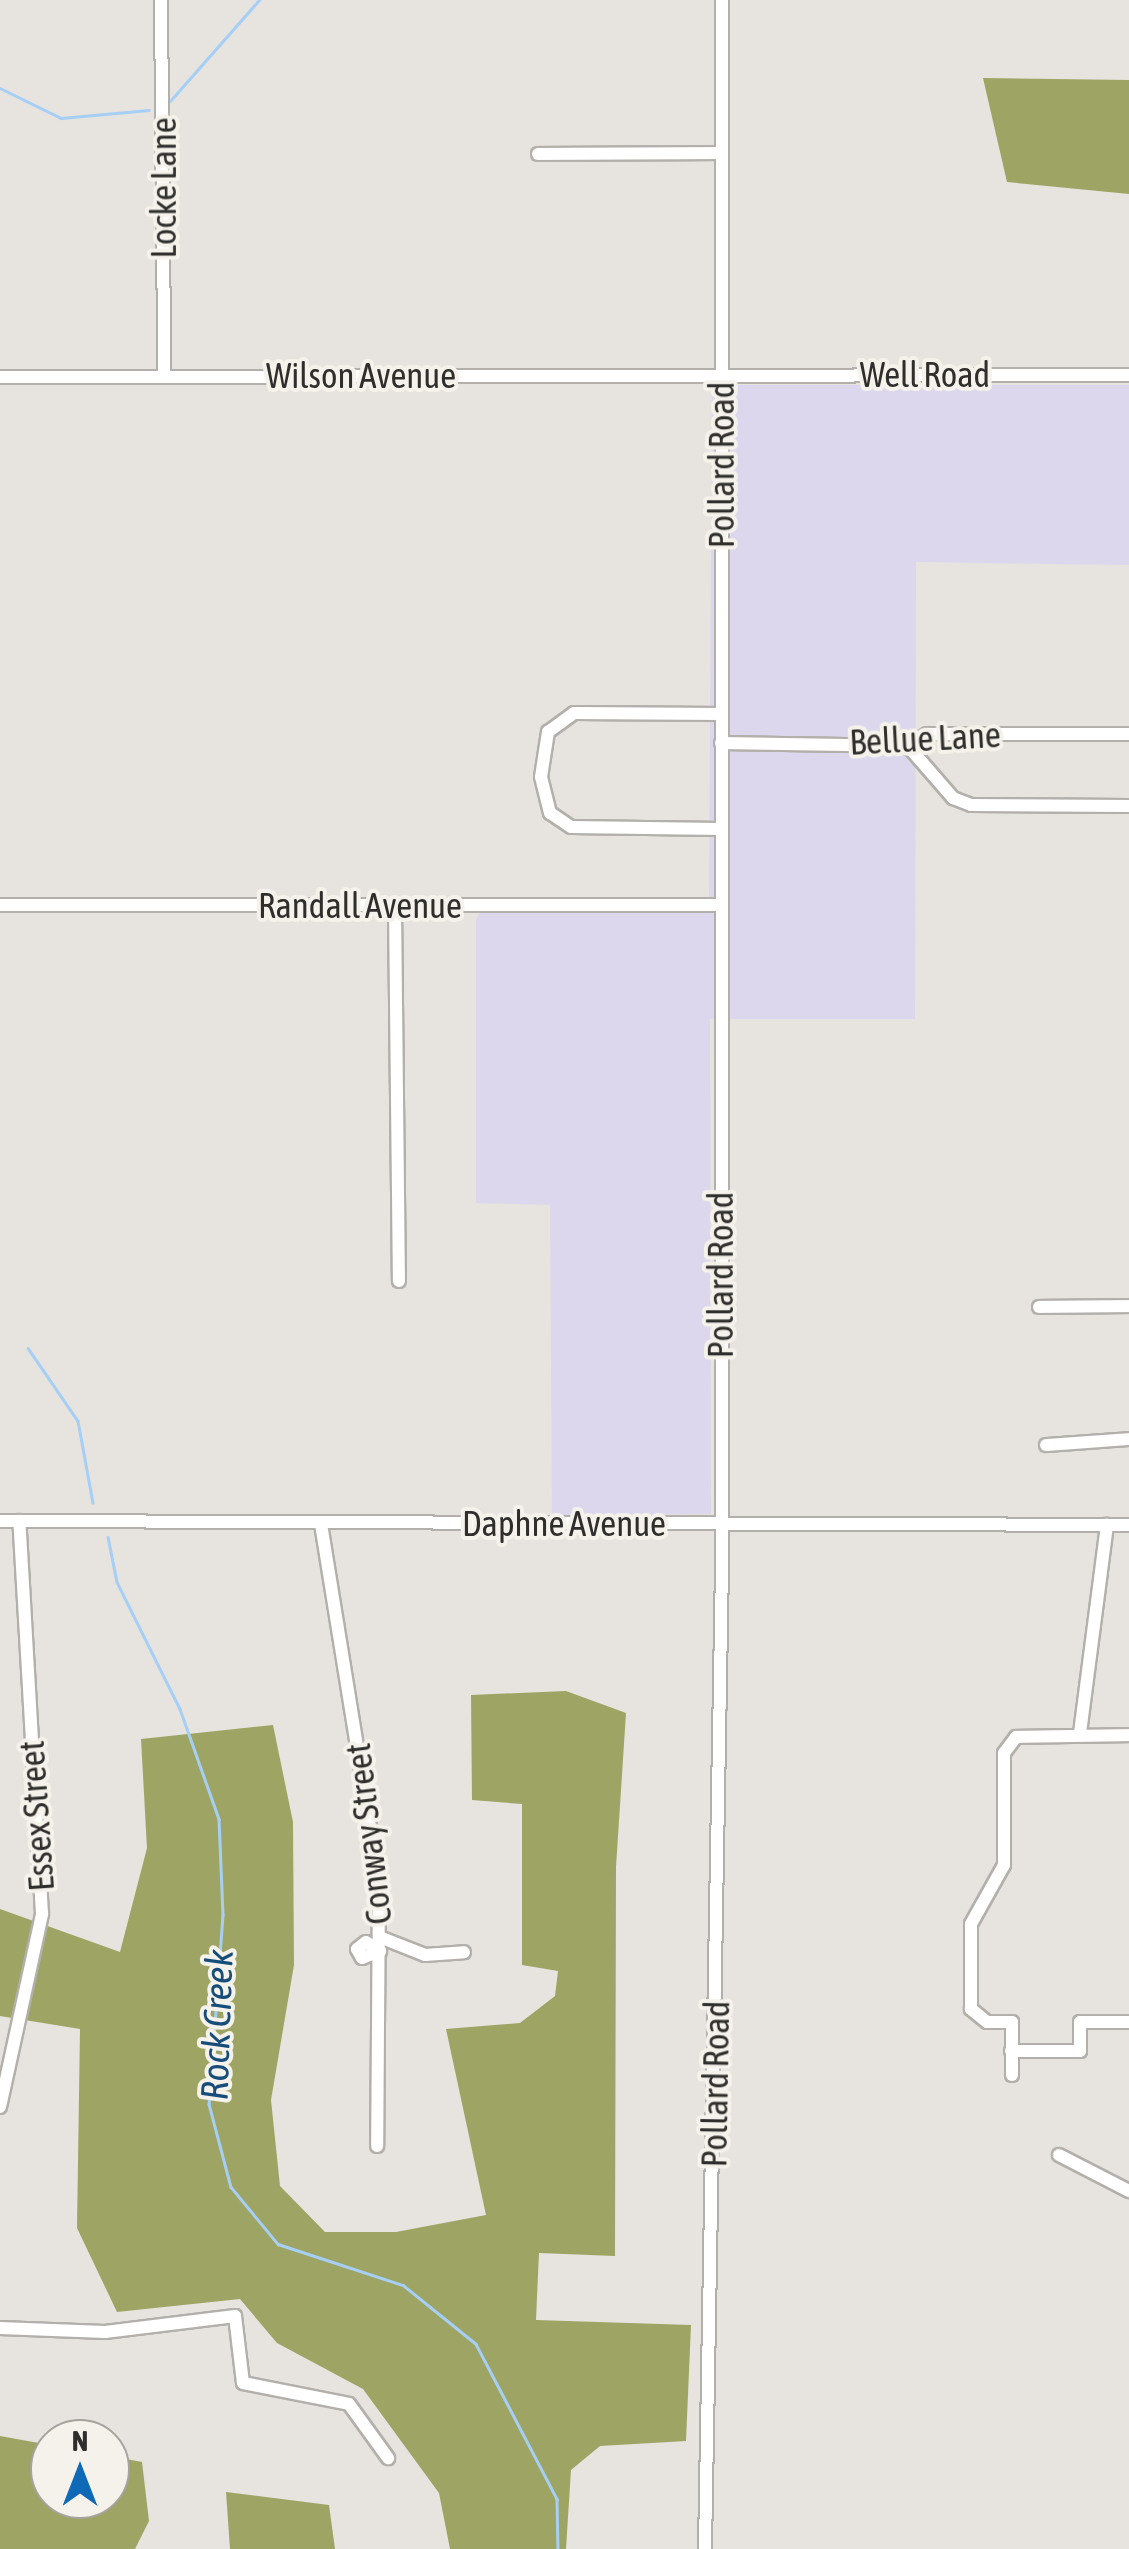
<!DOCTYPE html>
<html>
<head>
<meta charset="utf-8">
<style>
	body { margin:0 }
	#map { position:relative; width:1129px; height:2549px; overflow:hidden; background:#e7e3de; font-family:"Asap Condensed",sans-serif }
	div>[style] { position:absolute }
	.commercial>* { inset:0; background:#dcd7ec }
	.forest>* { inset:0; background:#9ea564 }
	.stream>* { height:2.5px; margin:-1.25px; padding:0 1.25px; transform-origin:1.25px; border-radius:1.25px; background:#a6cff6 }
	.roads { filter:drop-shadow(2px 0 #b3b0ab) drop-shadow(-2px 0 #b3b0ab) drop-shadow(0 2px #b3b0ab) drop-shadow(0 -2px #b3b0ab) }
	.minor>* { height:12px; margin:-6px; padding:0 6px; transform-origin:6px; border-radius:6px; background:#fff }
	span { translate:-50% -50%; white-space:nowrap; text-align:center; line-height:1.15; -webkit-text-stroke:8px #f5f1eb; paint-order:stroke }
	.street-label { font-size:35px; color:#2f2e2c }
	.water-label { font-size:38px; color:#164d7a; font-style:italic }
	.north { position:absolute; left:30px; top:2419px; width:100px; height:100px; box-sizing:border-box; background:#f5f1eb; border:2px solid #a6a39f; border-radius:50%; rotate:0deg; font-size:28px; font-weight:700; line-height:40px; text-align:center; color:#2f2e2c }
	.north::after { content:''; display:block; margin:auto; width:35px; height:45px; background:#0e69b6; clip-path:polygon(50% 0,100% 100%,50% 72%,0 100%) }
</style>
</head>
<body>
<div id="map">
	<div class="commercial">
		<div style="clip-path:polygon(712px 385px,1129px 385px,1129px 565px,916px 562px,915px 1019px,710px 1019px,711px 1514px,552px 1516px,550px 1205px,476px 1203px,476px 920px,487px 897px,709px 898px)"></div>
	</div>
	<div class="forest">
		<div style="clip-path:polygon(983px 78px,1129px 80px,1129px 194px,1007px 182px)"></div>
		<div style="clip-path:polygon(566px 1691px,626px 1713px,616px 1867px,615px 2256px,539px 2253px,536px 2320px,691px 2325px,686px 2441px,600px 2446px,571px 2470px,566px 2549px,450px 2549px,439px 2493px,363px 2389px,277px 2343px,240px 2299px,117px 2312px,77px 2228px,80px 2029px,0 2016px,0 1909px,120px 1952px,147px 1848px,141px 1739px,273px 1725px,293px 1822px,294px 1965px,271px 2100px,280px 2186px,325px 2232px,396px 2232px,486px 2215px,446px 2029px,520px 2023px,555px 1996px,558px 1971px,522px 1965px,522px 1804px,472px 1800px,471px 1695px)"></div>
		<div style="clip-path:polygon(0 2436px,50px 2445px,50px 2499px,110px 2499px,110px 2456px,142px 2462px,149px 2521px,135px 2549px,0 2549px)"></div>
		<div style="clip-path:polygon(226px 2492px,329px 2505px,335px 2549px,230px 2549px)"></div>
	</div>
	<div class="stream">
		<div style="left:0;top:88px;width:68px;rotate:26.2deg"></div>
		<div style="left:61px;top:118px;width:88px;rotate:-5.2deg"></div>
		<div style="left:170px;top:101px;width:135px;rotate:-48.6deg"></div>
		<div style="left:28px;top:1348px;width:88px;rotate:55.6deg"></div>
		<div style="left:78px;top:1421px;width:83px;rotate:79.6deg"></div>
		<div style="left:108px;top:1537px;width:46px;rotate:78.7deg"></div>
		<div style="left:117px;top:1582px;width:142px;rotate:63.6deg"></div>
		<div style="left:180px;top:1709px;width:117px;rotate:70.5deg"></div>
		<div style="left:219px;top:1819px;width:96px;rotate:87.6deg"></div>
		<div style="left:223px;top:1915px;width:190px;rotate:94.2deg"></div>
		<div style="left:209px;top:2104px;width:86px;rotate:75.2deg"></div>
		<div style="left:231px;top:2187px;width:74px;rotate:50.5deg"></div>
		<div style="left:278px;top:2244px;width:132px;rotate:18.2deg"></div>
		<div style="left:403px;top:2285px;width:94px;rotate:38.9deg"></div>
		<div style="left:476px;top:2344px;width:175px;rotate:62.4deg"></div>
		<div style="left:557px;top:2499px;width:50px;rotate:88.9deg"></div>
	</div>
	<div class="roads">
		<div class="minor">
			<div style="left:161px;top:0;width:376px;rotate:89.5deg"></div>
			<div style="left:538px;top:154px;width:183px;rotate:-0.3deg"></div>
			<div style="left:0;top:377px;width:1129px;rotate:-0.1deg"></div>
			<div style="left:721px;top:743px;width:187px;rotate:0.9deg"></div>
			<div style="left:908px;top:746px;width:22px;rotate:-32deg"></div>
			<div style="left:927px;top:734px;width:202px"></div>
			<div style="left:908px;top:746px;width:69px;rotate:49.1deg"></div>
			<div style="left:953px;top:798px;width:19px;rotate:21deg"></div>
			<div style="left:971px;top:805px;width:158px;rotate:0.4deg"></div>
			<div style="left:721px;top:829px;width:150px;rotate:-179.2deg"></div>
			<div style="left:571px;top:827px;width:25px;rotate:-146deg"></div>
			<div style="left:550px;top:813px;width:37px;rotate:-104deg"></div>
			<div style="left:541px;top:777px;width:46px;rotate:-81.2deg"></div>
			<div style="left:548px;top:732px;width:32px;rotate:-36deg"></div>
			<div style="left:574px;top:713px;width:147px;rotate:0.4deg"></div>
			<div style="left:0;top:905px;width:720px"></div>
			<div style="left:395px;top:906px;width:375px;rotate:89.4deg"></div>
			<div style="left:1039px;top:1307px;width:90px;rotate:-0.6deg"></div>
			<div style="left:1046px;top:1445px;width:83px;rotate:-4.1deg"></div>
			<div style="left:0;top:1521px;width:1129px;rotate:0.2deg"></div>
			<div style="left:321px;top:1524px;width:364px;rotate:80.8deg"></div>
			<div style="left:379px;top:1883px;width:263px;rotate:90.4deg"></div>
			<div style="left:1080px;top:1733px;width:210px;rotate:-82.6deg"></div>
			<div style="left:382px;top:1938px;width:46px;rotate:21.6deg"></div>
			<div style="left:425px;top:1955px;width:39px;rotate:-4deg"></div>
			<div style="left:366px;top:1942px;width:17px;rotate:33deg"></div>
			<div style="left:380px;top:1951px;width:19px;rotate:159deg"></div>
			<div style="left:362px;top:1958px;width:10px;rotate:-119deg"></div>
			<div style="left:357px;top:1949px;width:11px;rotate:-38deg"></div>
			<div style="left:1011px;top:2051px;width:69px"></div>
			<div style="left:1080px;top:2051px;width:29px;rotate:-90deg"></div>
			<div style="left:1080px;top:2022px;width:49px"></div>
			<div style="left:1012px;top:2075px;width:53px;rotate:-90deg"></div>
			<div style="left:1012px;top:2022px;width:25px;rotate:180deg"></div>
			<div style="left:987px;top:2022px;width:21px;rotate:-141deg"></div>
			<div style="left:971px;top:2009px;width:85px;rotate:-90deg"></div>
			<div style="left:971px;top:1924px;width:68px;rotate:-60.8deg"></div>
			<div style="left:1004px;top:1865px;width:112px;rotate:-90deg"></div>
			<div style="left:1004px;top:1753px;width:20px;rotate:-53deg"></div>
			<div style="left:1016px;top:1737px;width:113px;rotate:-1deg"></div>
			<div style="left:0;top:2107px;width:198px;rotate:-77.7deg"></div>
			<div style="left:42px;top:1914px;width:394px;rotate:-93.3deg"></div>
			<div style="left:1059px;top:2155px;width:79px;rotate:27.2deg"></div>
			<div style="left:0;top:2328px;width:105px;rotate:2.2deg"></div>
			<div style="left:105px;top:2332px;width:131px;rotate:-7deg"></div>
			<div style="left:235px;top:2316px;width:67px;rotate:83.2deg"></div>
			<div style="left:243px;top:2383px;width:108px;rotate:11.2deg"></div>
			<div style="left:349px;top:2404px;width:67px;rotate:54.2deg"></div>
			<div style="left:705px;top:2549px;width:981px;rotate:-89.01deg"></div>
			<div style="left:722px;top:1568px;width:1568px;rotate:-90deg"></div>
		</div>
	</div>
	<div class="street-label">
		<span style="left:163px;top:188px;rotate:-90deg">Locke Lane</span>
		<span style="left:925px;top:374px">Well Road</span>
		<span style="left:361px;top:375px">Wilson Avenue</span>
		<span style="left:721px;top:465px;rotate:-90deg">Pollard Road</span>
		<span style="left:925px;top:738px;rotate:-3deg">Bellue Lane</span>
		<span style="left:360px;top:905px">Randall Avenue</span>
		<span style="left:720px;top:1275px;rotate:-90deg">Pollard Road</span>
		<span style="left:564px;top:1523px">Daphne Avenue</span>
		<span style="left:36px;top:1816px;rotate:-94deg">Essex Street</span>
		<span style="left:368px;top:1834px;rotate:-97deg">Conway Street</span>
		<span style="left:715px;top:2084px;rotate:-89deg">Pollard Road</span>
	</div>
	<div class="water-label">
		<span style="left:217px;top:2025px;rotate:-88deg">Rock Creek</span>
	</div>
	<div class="north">N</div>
</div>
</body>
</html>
